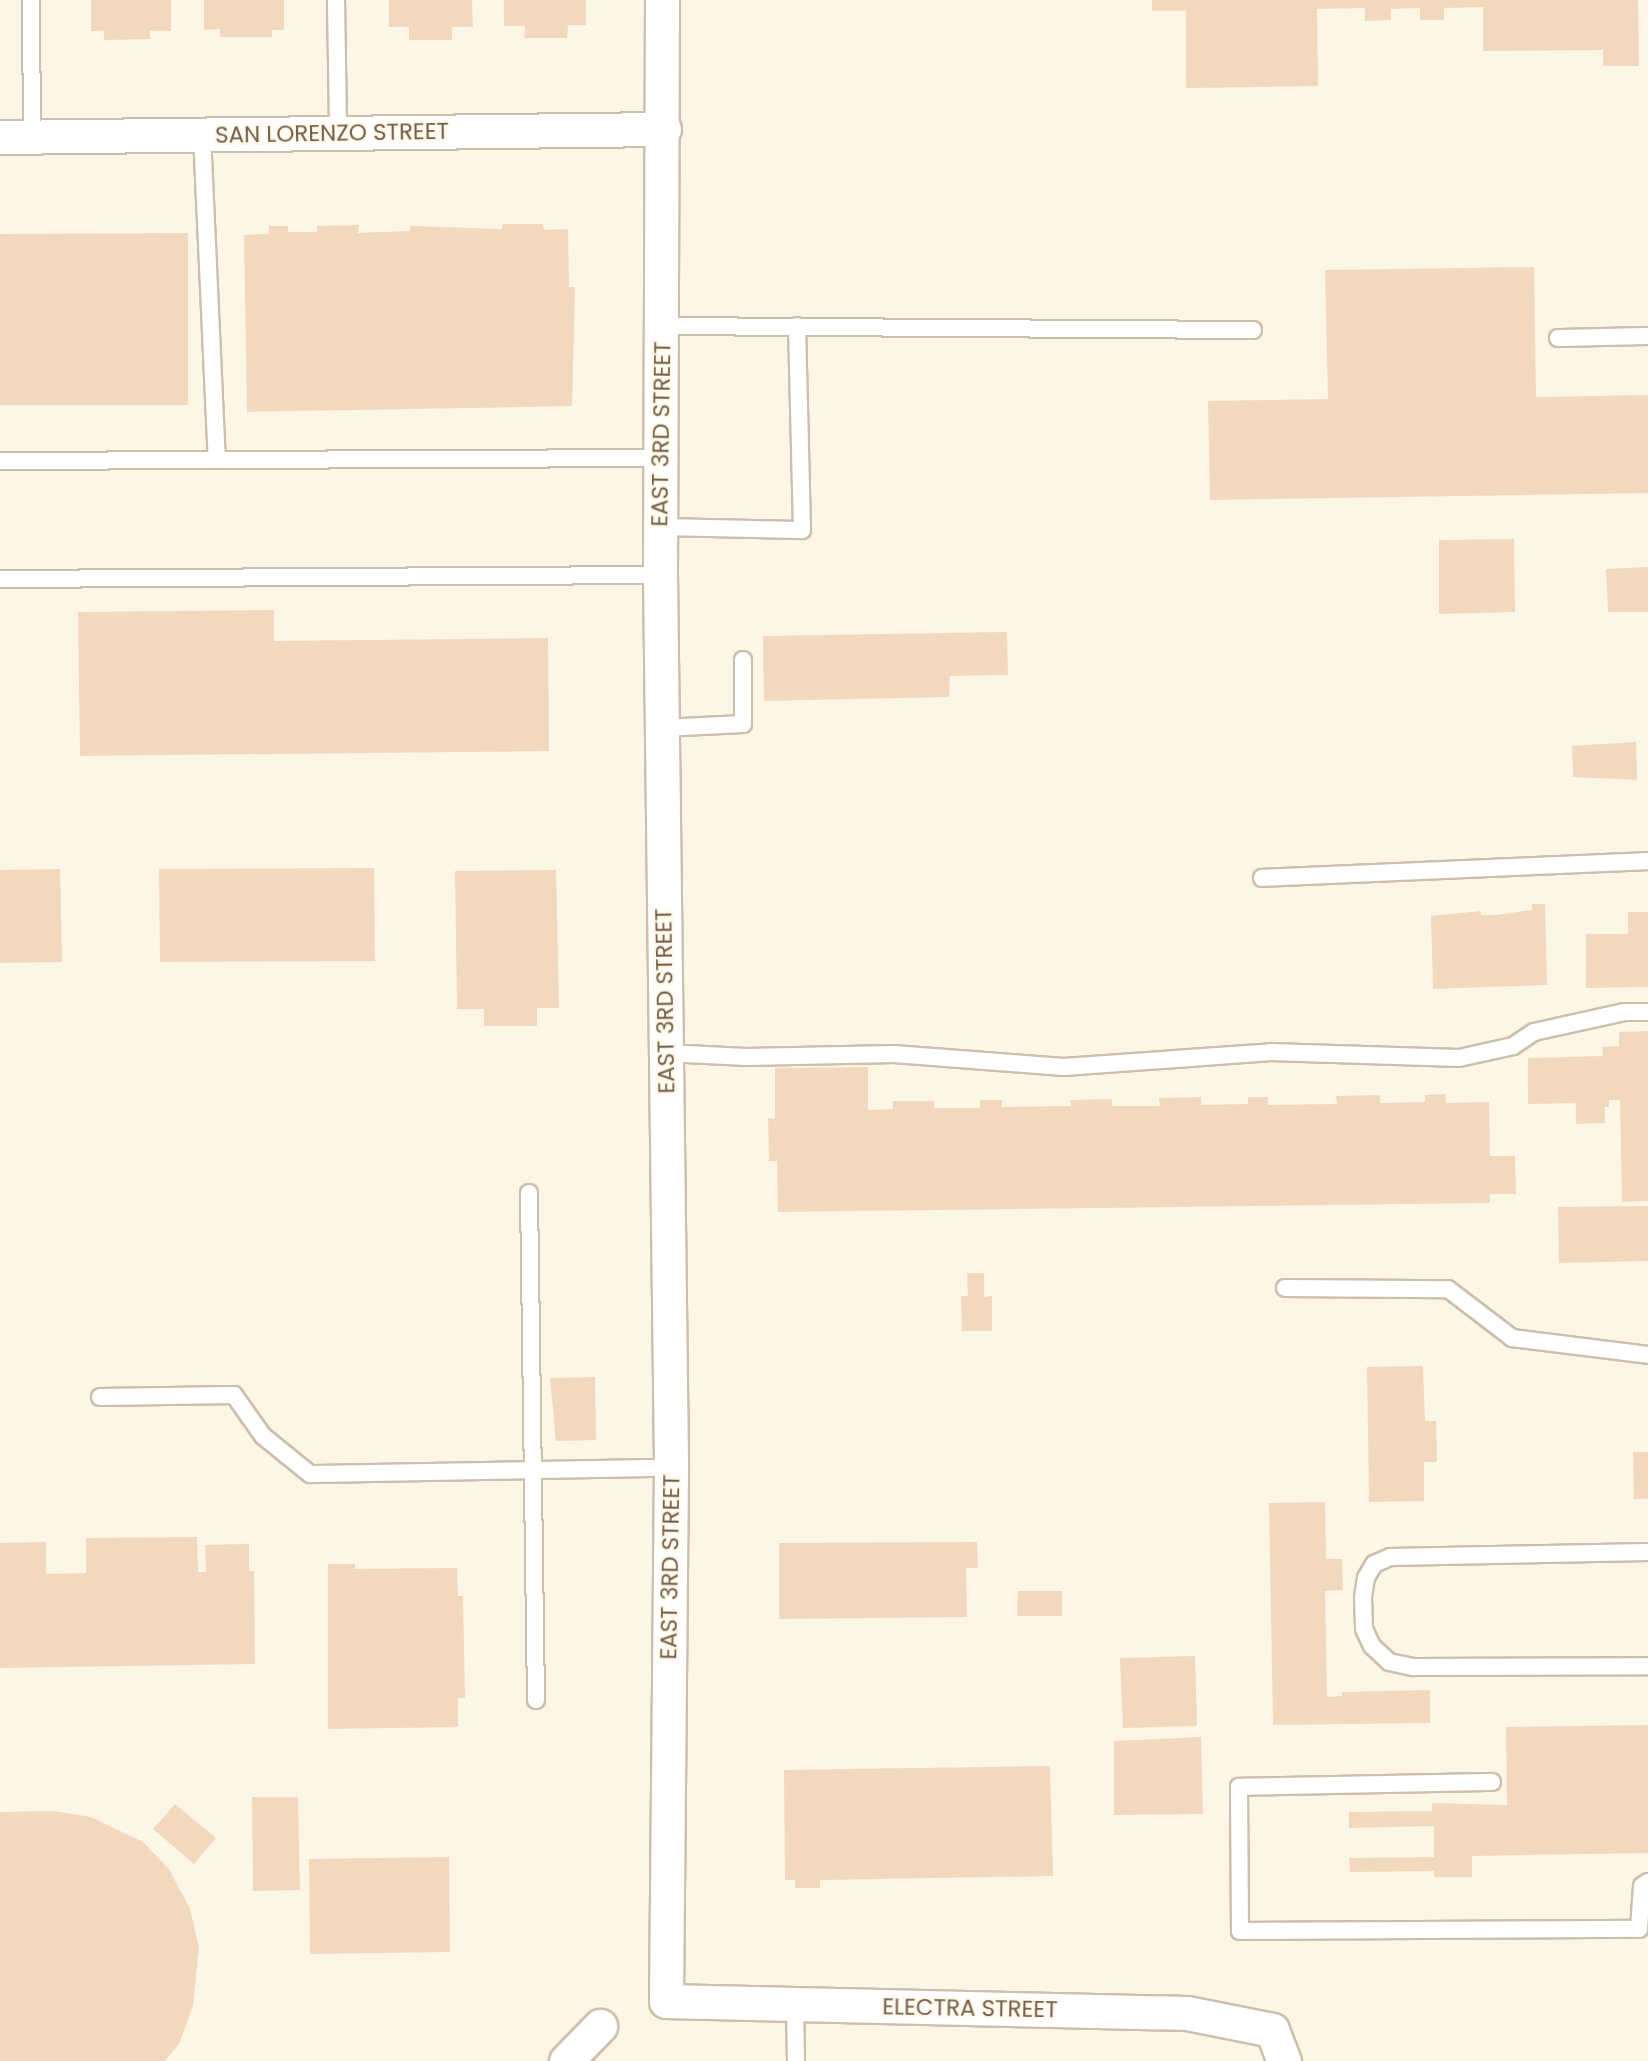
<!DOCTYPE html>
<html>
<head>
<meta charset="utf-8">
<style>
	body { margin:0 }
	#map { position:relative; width:1648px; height:2061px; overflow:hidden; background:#fcf6e6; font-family:Poppins,sans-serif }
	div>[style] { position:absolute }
	.building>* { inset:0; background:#f2d9bd }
	.roads { filter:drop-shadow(2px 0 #cebfac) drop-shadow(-2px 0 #cebfac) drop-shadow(0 2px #cebfac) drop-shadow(0 -2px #cebfac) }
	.lane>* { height:16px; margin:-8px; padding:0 8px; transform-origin:8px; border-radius:8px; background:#fff }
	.street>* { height:33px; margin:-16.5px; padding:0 16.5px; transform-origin:16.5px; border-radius:16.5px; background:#fff }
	span { translate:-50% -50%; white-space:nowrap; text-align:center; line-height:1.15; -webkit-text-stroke:5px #fffaec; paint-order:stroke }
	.street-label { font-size:23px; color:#765f4a }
</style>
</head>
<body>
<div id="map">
	<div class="building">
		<div style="clip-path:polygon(91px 0,171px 0,171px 31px,150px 31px,150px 39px,104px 40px,104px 31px,91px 31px)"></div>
		<div style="clip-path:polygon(204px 0,284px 0,284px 30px,272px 30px,272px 37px,220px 37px,220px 29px,204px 30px)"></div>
		<div style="clip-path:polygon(389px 0,472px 0,473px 27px,452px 27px,452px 40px,409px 40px,409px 27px,389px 27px)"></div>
		<div style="clip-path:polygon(504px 0,586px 0,586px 25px,568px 25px,567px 38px,524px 38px,525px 26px,504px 26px)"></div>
		<div style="clip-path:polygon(1152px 0,1638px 0,1639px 66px,1603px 66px,1603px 50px,1483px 51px,1483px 7px,1444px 8px,1444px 20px,1420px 20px,1420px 8px,1391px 9px,1391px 20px,1365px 21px,1365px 8px,1317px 9px,1318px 86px,1186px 88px,1186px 11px,1152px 11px)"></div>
		<div style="clip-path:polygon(502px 224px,543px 224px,544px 230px,568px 229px,569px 287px,575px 287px,572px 406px,247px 412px,244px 235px,269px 234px,269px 226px,288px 226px,288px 232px,317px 232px,317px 226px,359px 225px,358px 233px,410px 231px,410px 226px,502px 229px)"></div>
		<div style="clip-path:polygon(188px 233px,188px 405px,0 405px,0 234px)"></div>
		<div style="clip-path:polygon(1534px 267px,1536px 397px,1648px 395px,1648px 493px,1210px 500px,1208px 401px,1328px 399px,1325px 270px)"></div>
		<div style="clip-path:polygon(1514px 539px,1515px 612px,1439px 614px,1439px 540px)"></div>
		<div style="clip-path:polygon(1648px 567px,1648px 612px,1608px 612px,1606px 569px)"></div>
		<div style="clip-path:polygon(274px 610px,274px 641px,548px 638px,549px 751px,80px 756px,78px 612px)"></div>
		<div style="clip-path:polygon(1007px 632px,1008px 675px,950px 676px,949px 697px,764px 701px,763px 636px)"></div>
		<div style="clip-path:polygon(1636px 742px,1637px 780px,1573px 777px,1572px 746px)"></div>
		<div style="clip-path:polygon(374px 868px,375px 961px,160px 962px,159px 869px)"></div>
		<div style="clip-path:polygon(60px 869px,62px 962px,0 963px,0 870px)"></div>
		<div style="clip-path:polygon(556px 870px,559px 1008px,537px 1008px,537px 1026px,484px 1026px,484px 1009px,457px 1009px,455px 871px)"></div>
		<div style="clip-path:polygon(1532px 904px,1545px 904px,1547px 985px,1433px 989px,1431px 916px,1481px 911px,1481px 915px,1496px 915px,1532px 910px)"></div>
		<div style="clip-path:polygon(1628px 912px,1648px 912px,1648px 987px,1586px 988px,1586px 934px,1628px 934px)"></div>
		<div style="clip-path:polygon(1648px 1031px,1648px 1201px,1622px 1202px,1620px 1100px,1609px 1100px,1609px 1107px,1605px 1107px,1605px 1123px,1576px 1124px,1576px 1103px,1528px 1104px,1528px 1058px,1603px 1056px,1602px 1047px,1619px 1046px,1619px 1032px)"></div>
		<div style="clip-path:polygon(868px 1067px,868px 1110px,893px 1109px,893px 1101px,934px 1101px,934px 1108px,980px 1108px,980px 1100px,1002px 1100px,1002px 1107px,1071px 1106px,1070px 1100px,1112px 1099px,1112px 1106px,1160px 1106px,1159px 1098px,1201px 1097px,1201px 1105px,1248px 1104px,1248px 1097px,1268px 1097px,1268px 1105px,1337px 1104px,1336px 1096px,1380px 1095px,1380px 1103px,1425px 1102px,1425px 1095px,1445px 1094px,1446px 1103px,1489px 1102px,1490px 1156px,1515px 1156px,1516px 1194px,1490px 1194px,1490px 1203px,778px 1212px,777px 1161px,769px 1161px,768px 1118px,775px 1119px,775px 1068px)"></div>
		<div style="clip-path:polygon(1648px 1206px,1648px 1261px,1559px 1263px,1558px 1207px)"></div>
		<div style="clip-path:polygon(967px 1273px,984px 1273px,984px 1297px,992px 1296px,992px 1331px,962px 1331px,961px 1296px,968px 1296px)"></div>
		<div style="clip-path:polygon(1423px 1366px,1425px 1421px,1436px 1421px,1437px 1462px,1424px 1462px,1424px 1501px,1369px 1502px,1367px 1367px)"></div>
		<div style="clip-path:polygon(595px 1377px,596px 1440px,556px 1441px,550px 1378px)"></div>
		<div style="clip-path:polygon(1633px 1452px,1648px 1452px,1648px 1499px,1634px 1499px)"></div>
		<div style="clip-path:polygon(1325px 1502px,1326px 1559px,1342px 1559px,1343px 1590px,1325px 1591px,1327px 1697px,1342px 1696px,1342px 1692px,1430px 1690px,1430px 1723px,1273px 1725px,1269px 1503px)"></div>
		<div style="clip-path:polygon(197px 1537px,198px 1572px,206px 1572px,205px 1545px,249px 1544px,249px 1571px,254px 1571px,255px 1664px,0 1668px,0 1543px,46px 1542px,46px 1574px,86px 1573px,86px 1538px)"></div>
		<div style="clip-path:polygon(977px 1542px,978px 1568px,966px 1568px,967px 1617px,779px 1619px,779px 1543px)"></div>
		<div style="clip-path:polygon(328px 1564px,355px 1564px,355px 1569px,457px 1568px,458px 1596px,463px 1596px,465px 1698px,458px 1698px,458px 1727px,328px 1729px)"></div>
		<div style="clip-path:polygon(1018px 1591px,1062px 1591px,1062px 1616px,1017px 1616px)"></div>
		<div style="clip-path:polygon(1195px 1656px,1197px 1726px,1123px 1728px,1120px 1658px)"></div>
		<div style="clip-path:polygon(1648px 1725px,1648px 1853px,1472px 1856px,1472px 1877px,1434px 1877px,1434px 1871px,1350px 1872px,1349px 1858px,1434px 1857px,1434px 1826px,1349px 1828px,1349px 1812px,1432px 1811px,1432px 1803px,1507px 1805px,1506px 1727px)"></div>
		<div style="clip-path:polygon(1201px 1737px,1203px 1814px,1114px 1815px,1114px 1741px)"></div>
		<div style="clip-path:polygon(1050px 1766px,1053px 1876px,820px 1880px,820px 1888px,795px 1888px,795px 1880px,785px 1880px,784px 1770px)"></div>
		<div style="clip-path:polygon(252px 1797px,298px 1797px,300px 1890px,253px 1891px)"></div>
		<div style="clip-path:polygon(175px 1804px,216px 1838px,194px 1864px,153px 1829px)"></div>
		<div style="clip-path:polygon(54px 1811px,91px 1817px,143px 1842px,169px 1869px,190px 1909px,199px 1947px,193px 2006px,179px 2044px,165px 2061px,0 2061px,0 1812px)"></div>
		<div style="clip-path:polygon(449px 1857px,450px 1952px,310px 1954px,309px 1859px)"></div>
	</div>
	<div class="roads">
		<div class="lane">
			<div style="left:31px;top:0;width:136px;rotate:89.6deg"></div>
			<div style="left:336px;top:0;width:133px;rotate:89.1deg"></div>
			<div style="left:202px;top:134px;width:326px;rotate:87.4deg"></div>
			<div style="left:662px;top:326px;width:591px;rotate:0.39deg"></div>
			<div style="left:1558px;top:338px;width:90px;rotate:-1.3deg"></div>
			<div style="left:0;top:461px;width:661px;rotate:-0.26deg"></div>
			<div style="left:660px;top:527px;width:142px;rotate:1.2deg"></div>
			<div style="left:802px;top:530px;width:204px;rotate:-91.4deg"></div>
			<div style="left:0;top:579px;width:660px;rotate:-0.35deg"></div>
			<div style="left:662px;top:728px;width:81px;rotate:-2.8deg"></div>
			<div style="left:743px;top:724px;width:64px;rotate:-90deg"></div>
			<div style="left:1262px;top:878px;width:386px;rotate:-2.5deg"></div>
			<div style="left:666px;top:1053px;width:80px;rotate:2.9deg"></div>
			<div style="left:746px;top:1057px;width:148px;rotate:-1.2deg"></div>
			<div style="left:894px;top:1054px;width:170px;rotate:4.4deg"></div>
			<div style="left:1064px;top:1067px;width:208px;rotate:-4.1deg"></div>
			<div style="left:1271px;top:1052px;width:188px;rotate:1.8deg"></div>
			<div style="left:1459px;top:1058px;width:55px;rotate:-12.5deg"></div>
			<div style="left:1513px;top:1046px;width:25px;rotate:-34deg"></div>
			<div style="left:1534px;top:1032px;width:92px;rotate:-12.5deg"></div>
			<div style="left:1624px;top:1012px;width:24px"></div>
			<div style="left:529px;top:1193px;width:507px;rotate:89.21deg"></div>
			<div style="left:1285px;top:1288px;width:163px;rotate:0.4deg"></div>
			<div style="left:1448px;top:1289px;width:81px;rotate:37.4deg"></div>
			<div style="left:1512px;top:1338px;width:137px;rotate:7.1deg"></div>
			<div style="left:100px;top:1397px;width:134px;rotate:-0.9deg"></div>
			<div style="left:234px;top:1395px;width:50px;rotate:54.7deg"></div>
			<div style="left:263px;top:1436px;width:60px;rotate:39deg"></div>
			<div style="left:310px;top:1474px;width:361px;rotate:-1deg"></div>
			<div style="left:1648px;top:1552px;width:258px;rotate:178.9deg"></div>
			<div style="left:1390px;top:1557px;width:17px;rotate:156deg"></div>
			<div style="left:1374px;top:1564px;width:16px;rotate:120deg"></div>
			<div style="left:1366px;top:1578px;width:20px;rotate:99deg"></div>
			<div style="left:1363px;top:1598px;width:31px;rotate:88deg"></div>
			<div style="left:1364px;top:1629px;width:19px;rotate:65deg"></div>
			<div style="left:1372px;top:1646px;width:23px;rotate:43deg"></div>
			<div style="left:1389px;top:1662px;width:25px;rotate:12deg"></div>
			<div style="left:1413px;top:1667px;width:235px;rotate:-0.2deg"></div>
			<div style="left:1492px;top:1782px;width:253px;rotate:178.9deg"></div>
			<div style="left:1239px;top:1787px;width:144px;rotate:89.6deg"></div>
			<div style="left:1240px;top:1931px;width:399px;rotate:-0.3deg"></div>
			<div style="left:1639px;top:1929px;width:43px;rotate:-86deg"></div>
			<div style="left:1642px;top:1886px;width:7px;rotate:-34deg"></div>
			<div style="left:795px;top:2004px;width:57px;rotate:89deg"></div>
		</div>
		<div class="street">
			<div style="left:662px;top:0;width:575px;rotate:90.2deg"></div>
			<div style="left:660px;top:575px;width:893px;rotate:89.29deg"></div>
			<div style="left:671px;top:1468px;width:533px;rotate:90.54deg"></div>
			<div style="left:666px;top:2001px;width:521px;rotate:1.32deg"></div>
			<div style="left:1187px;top:2013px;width:87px;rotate:11.3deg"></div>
			<div style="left:1272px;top:2030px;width:33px;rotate:69deg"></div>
			<div style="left:0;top:137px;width:664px;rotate:-0.69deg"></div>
			<div style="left:566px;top:2061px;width:49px;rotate:-45.8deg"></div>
		</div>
	</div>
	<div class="street-label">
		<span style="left:332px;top:133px;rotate:-1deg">SAN LORENZO STREET</span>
		<span style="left:661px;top:434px;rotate:-89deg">EAST 3RD STREET</span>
		<span style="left:665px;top:1001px;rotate:-91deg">EAST 3RD STREET</span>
		<span style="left:670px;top:1567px;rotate:-89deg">EAST 3RD STREET</span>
		<span style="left:970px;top:2008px;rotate:1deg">ELECTRA STREET</span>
	</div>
</div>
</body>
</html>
